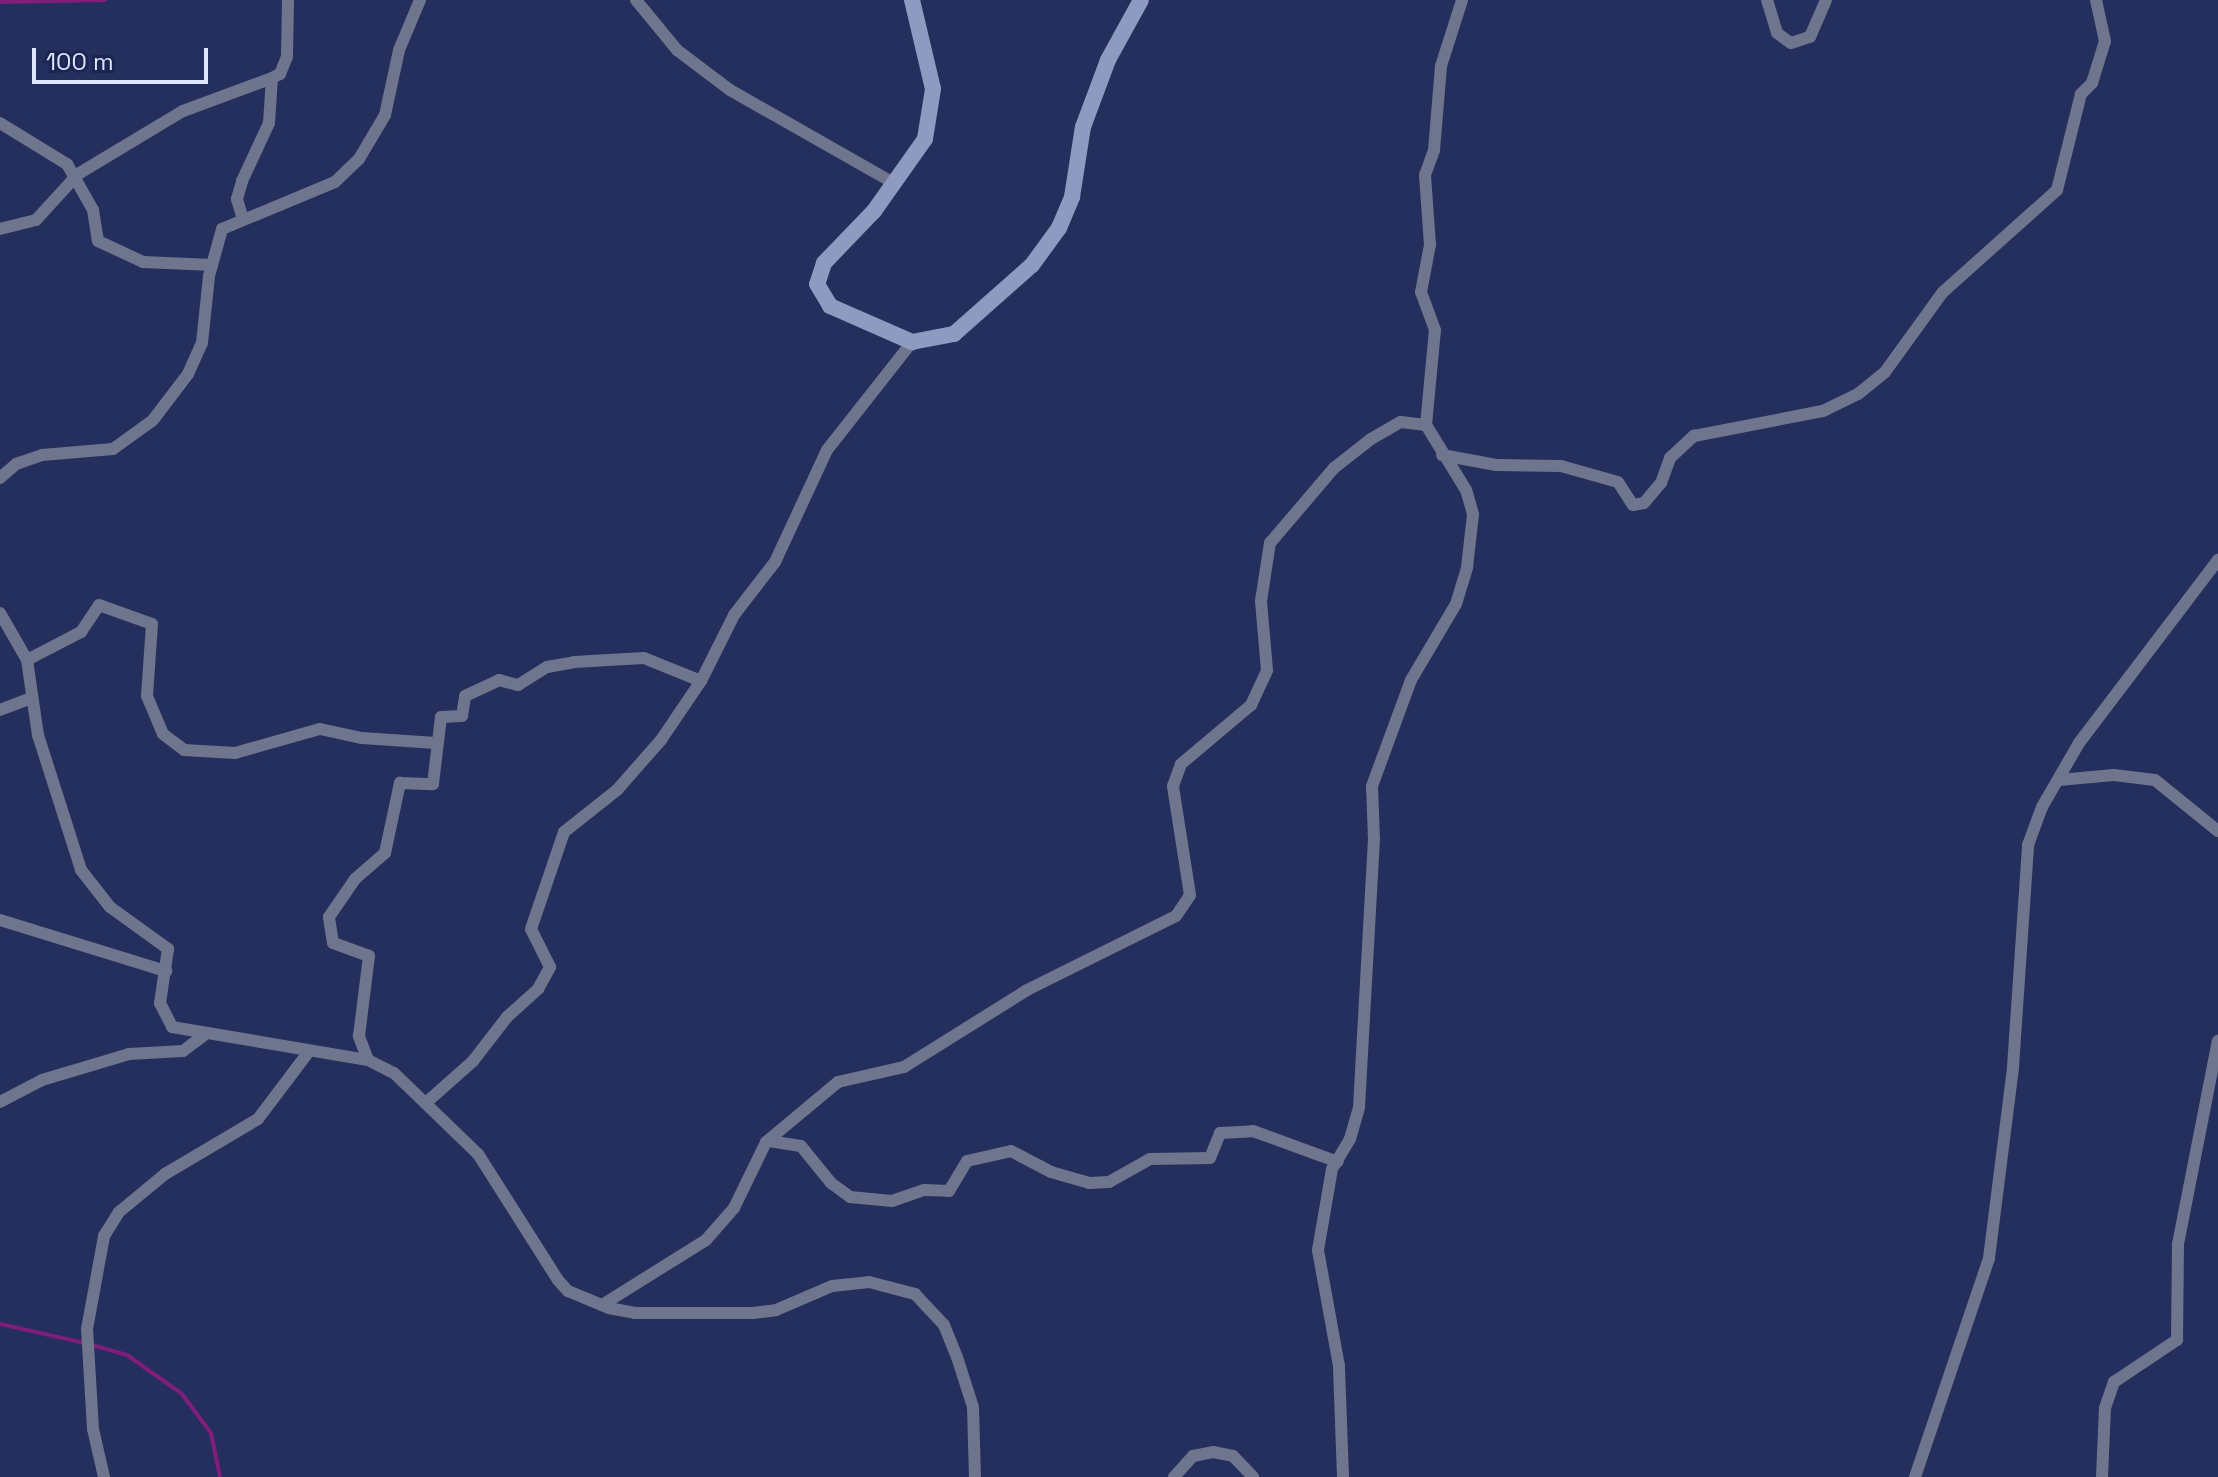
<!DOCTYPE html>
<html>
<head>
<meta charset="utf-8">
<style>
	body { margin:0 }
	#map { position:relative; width:2218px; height:1477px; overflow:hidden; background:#242f5e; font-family:"Space Grotesk",sans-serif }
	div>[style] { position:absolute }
	.stream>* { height:4px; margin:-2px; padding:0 2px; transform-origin:2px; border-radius:2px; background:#801e7a }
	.street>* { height:12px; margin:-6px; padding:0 6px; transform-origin:6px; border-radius:6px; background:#6e758d }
	.secondary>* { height:16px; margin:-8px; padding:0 8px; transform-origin:8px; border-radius:8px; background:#8e9ac0 }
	span { translate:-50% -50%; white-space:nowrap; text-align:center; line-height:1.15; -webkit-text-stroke:6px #1b2552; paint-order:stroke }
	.scale { position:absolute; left:32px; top:48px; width:176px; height:36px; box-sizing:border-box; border:4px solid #dde6fd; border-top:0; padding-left:10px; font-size:24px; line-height:28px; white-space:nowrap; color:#dde6fd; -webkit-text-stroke:6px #1b2552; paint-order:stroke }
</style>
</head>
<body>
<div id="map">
	<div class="stream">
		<div style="left:0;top:2px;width:105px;rotate:-1.1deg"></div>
		<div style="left:0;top:1324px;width:86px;rotate:12.7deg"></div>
		<div style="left:92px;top:1345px;width:36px;rotate:16deg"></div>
		<div style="left:127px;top:1355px;width:67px;rotate:35.3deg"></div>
		<div style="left:182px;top:1394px;width:49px;rotate:53.4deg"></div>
		<div style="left:211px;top:1433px;width:45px;rotate:78.4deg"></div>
	</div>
	<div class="street">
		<div style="left:636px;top:0;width:65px;rotate:50.6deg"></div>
		<div style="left:677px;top:50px;width:66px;rotate:37deg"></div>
		<div style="left:730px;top:90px;width:189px;rotate:29.6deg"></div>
		<div style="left:1767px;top:0;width:34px;rotate:73deg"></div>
		<div style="left:1777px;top:33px;width:17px;rotate:36deg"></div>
		<div style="left:1791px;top:43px;width:20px;rotate:-18deg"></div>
		<div style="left:1810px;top:37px;width:40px;rotate:-66.6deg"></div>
		<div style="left:0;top:123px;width:79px;rotate:31.5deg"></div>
		<div style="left:67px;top:164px;width:53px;rotate:60.5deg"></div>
		<div style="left:93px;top:210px;width:31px;rotate:81deg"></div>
		<div style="left:98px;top:241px;width:50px;rotate:25deg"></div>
		<div style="left:143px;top:262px;width:69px;rotate:2.5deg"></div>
		<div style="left:243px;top:219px;width:21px;rotate:-107deg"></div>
		<div style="left:237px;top:199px;width:19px;rotate:-74deg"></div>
		<div style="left:242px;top:181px;width:64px;rotate:-65deg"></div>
		<div style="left:269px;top:123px;width:45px;rotate:-86.2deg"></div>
		<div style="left:272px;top:78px;width:9px;rotate:-27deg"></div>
		<div style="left:280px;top:74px;width:18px;rotate:-68deg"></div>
		<div style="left:287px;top:57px;width:57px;rotate:-89deg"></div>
		<div style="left:0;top:229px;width:37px;rotate:-14deg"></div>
		<div style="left:36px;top:220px;width:62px;rotate:-47.6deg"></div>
		<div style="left:78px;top:174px;width:122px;rotate:-31deg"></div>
		<div style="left:183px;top:111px;width:95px;rotate:-20.3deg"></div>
		<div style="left:1442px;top:455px;width:55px;rotate:10.5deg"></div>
		<div style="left:1496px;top:465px;width:65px;rotate:0.9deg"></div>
		<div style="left:1561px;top:466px;width:59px;rotate:15.7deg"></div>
		<div style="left:1618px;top:482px;width:27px;rotate:57deg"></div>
		<div style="left:1633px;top:505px;width:11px;rotate:-10deg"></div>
		<div style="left:1644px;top:503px;width:26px;rotate:-50deg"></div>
		<div style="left:1661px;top:483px;width:27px;rotate:-70deg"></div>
		<div style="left:1670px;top:458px;width:33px;rotate:-43deg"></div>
		<div style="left:1694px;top:436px;width:131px;rotate:-11deg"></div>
		<div style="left:1823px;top:411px;width:39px;rotate:-26deg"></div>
		<div style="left:1858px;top:394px;width:35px;rotate:-39deg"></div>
		<div style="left:1885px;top:372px;width:99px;rotate:-54.1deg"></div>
		<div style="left:1943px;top:292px;width:153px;rotate:-41.8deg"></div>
		<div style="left:2057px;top:190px;width:99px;rotate:-76deg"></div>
		<div style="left:2081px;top:94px;width:16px;rotate:-45deg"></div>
		<div style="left:2092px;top:83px;width:44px;rotate:-72.8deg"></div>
		<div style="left:2105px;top:41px;width:42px;rotate:-102.4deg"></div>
		<div style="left:0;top:478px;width:21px;rotate:-41deg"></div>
		<div style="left:16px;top:464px;width:28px;rotate:-19deg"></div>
		<div style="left:42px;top:455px;width:71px;rotate:-4.8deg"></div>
		<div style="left:113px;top:449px;width:49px;rotate:-35.9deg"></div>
		<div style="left:153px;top:420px;width:58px;rotate:-52.7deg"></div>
		<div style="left:188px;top:374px;width:34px;rotate:-66deg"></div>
		<div style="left:202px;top:343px;width:67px;rotate:-84deg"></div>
		<div style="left:209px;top:276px;width:49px;rotate:-74.5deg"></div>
		<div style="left:222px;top:229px;width:122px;rotate:-22.6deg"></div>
		<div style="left:335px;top:182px;width:33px;rotate:-44deg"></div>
		<div style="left:359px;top:159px;width:51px;rotate:-59.4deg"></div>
		<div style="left:385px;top:115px;width:66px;rotate:-77.8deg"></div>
		<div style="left:399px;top:50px;width:54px;rotate:-67.2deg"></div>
		<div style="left:0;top:613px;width:54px;rotate:60.1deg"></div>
		<div style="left:27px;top:660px;width:76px;rotate:81.7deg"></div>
		<div style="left:38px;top:735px;width:142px;rotate:72.3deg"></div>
		<div style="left:81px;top:870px;width:47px;rotate:51.9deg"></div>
		<div style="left:110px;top:907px;width:72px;rotate:35.9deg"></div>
		<div style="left:168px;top:949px;width:55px;rotate:98.4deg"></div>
		<div style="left:160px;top:1003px;width:27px;rotate:63deg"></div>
		<div style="left:172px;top:1027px;width:199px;rotate:9.6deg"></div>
		<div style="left:368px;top:1060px;width:29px;rotate:27deg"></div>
		<div style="left:394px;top:1073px;width:117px;rotate:44deg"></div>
		<div style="left:478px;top:1154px;width:149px;rotate:57.6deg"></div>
		<div style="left:558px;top:1280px;width:15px;rotate:48deg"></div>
		<div style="left:568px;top:1291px;width:44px;rotate:22.5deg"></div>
		<div style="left:609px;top:1308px;width:26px;rotate:11deg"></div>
		<div style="left:635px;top:1313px;width:118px"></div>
		<div style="left:753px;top:1313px;width:23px;rotate:-7deg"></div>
		<div style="left:776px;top:1310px;width:61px;rotate:-23.2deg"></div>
		<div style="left:832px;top:1286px;width:37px;rotate:-6deg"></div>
		<div style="left:869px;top:1282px;width:48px;rotate:14.6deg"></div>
		<div style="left:915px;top:1294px;width:42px;rotate:46.9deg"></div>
		<div style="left:944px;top:1325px;width:35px;rotate:68deg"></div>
		<div style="left:957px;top:1357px;width:52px;rotate:72.3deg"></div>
		<div style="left:973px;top:1407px;width:70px;rotate:88.4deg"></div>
		<div style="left:27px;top:660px;width:61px;rotate:-27.4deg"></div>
		<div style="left:81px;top:632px;width:32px;rotate:-56deg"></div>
		<div style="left:99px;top:605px;width:56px;rotate:19.7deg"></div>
		<div style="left:152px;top:624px;width:72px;rotate:94deg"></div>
		<div style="left:147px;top:696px;width:41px;rotate:67.2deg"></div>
		<div style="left:163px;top:734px;width:26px;rotate:37deg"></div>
		<div style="left:184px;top:750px;width:51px;rotate:3.4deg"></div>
		<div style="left:235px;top:753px;width:88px;rotate:-15.8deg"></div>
		<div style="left:320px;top:729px;width:43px;rotate:12.1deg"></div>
		<div style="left:362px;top:738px;width:74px;rotate:3.9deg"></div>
		<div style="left:0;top:710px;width:34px;rotate:-21deg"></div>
		<div style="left:2059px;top:780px;width:55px;rotate:-5.2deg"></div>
		<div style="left:2114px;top:775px;width:41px;rotate:7deg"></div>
		<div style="left:2155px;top:780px;width:81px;rotate:39deg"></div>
		<div style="left:0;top:920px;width:174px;rotate:17.1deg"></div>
		<div style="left:368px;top:1060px;width:26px;rotate:-111deg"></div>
		<div style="left:359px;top:1036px;width:81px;rotate:-82.9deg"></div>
		<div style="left:369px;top:956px;width:38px;rotate:-160deg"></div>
		<div style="left:333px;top:943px;width:26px;rotate:-99deg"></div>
		<div style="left:329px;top:917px;width:46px;rotate:-55.6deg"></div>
		<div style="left:355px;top:879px;width:40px;rotate:-41deg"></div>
		<div style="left:385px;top:853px;width:72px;rotate:-77.9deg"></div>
		<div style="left:400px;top:783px;width:33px;rotate:2deg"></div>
		<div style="left:433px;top:784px;width:67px;rotate:-83.2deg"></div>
		<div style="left:441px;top:717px;width:21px;rotate:-3deg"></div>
		<div style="left:462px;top:716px;width:20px;rotate:-81deg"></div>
		<div style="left:465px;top:696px;width:38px;rotate:-25deg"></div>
		<div style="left:499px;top:680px;width:20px;rotate:15deg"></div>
		<div style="left:518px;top:685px;width:34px;rotate:-32deg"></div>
		<div style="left:547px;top:667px;width:27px;rotate:-10deg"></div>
		<div style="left:574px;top:662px;width:70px;rotate:-3.3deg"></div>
		<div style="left:644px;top:658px;width:61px;rotate:22deg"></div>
		<div style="left:428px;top:1101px;width:60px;rotate:-41.6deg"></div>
		<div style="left:473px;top:1061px;width:56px;rotate:-52.3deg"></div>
		<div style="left:507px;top:1017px;width:42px;rotate:-42.1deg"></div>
		<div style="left:538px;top:989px;width:25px;rotate:-61deg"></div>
		<div style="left:550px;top:967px;width:42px;rotate:-116.6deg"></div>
		<div style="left:531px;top:929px;width:102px;rotate:-71.2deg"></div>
		<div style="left:564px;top:832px;width:68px;rotate:-38.4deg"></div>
		<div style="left:617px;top:790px;width:67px;rotate:-48.7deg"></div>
		<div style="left:661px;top:740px;width:71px;rotate:-55.9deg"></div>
		<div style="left:701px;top:681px;width:74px;rotate:-63.4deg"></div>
		<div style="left:734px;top:615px;width:67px;rotate:-52.3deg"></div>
		<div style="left:775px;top:562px;width:123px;rotate:-65.1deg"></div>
		<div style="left:827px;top:450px;width:137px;rotate:-51.8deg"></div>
		<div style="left:0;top:1102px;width:47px;rotate:-27.6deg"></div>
		<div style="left:42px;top:1080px;width:91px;rotate:-16.6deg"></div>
		<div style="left:129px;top:1054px;width:54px;rotate:-3.2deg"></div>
		<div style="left:183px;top:1051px;width:26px;rotate:-37deg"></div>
		<div style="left:769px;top:1141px;width:32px;rotate:9deg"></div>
		<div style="left:801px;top:1146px;width:48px;rotate:51deg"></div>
		<div style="left:831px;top:1183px;width:24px;rotate:36deg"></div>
		<div style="left:850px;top:1197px;width:42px;rotate:5.4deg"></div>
		<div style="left:892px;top:1201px;width:34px;rotate:-19deg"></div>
		<div style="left:924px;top:1190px;width:25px;rotate:2deg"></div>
		<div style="left:949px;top:1191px;width:35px;rotate:-59deg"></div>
		<div style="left:967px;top:1161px;width:45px;rotate:-12.8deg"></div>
		<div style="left:1011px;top:1151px;width:45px;rotate:27.7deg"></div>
		<div style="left:1051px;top:1172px;width:40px;rotate:16deg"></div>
		<div style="left:1089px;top:1183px;width:20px;rotate:-3deg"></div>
		<div style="left:1109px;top:1182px;width:47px;rotate:-29.3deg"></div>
		<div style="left:1150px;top:1159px;width:60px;rotate:-1deg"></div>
		<div style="left:1210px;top:1158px;width:27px;rotate:-68deg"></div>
		<div style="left:1220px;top:1133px;width:33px;rotate:-3deg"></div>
		<div style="left:1253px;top:1131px;width:90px;rotate:20deg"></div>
		<div style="left:602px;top:1305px;width:123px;rotate:-32deg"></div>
		<div style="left:706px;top:1240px;width:43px;rotate:-48.8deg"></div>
		<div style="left:734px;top:1208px;width:73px;rotate:-64.1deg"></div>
		<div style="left:766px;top:1142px;width:94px;rotate:-39.8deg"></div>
		<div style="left:838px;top:1082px;width:68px;rotate:-12.8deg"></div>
		<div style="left:904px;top:1067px;width:145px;rotate:-32deg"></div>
		<div style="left:1027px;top:990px;width:166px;rotate:-26.4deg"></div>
		<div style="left:1176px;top:916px;width:25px;rotate:-56deg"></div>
		<div style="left:1190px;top:895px;width:110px;rotate:-98.9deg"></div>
		<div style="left:1173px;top:786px;width:23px;rotate:-70deg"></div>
		<div style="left:1181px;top:764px;width:92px;rotate:-40.1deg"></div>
		<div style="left:1251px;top:705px;width:38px;rotate:-65deg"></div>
		<div style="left:1267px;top:670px;width:69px;rotate:-95deg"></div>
		<div style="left:1261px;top:601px;width:59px;rotate:-81.2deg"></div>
		<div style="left:1270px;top:543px;width:99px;rotate:-49.5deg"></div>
		<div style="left:1334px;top:468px;width:47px;rotate:-38.1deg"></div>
		<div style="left:1371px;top:439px;width:34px;rotate:-30deg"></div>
		<div style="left:1401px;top:422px;width:25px;rotate:7deg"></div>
		<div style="left:104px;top:1477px;width:49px;rotate:-102.9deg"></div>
		<div style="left:93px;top:1429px;width:100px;rotate:-93.4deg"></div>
		<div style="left:87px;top:1329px;width:95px;rotate:-79.6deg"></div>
		<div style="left:104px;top:1236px;width:28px;rotate:-58deg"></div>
		<div style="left:119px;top:1212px;width:60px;rotate:-39.6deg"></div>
		<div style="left:165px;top:1174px;width:108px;rotate:-30.6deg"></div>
		<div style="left:258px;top:1119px;width:81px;rotate:-53deg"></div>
		<div style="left:1174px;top:1477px;width:28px;rotate:-48deg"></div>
		<div style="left:1193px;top:1456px;width:20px;rotate:-11deg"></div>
		<div style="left:1213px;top:1452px;width:20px;rotate:11deg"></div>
		<div style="left:1233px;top:1456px;width:29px;rotate:46deg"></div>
		<div style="left:1343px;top:1477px;width:111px;rotate:-92.1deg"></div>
		<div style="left:1339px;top:1366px;width:118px;rotate:-100.3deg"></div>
		<div style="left:1318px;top:1250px;width:82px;rotate:-80.2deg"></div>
		<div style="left:1332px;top:1169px;width:35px;rotate:-59deg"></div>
		<div style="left:1350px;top:1139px;width:33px;rotate:-74deg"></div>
		<div style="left:1359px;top:1107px;width:267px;rotate:-86.8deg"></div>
		<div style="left:1374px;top:840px;width:54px;rotate:-92.1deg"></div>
		<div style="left:1372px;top:786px;width:113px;rotate:-69.8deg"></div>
		<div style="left:1411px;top:680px;width:88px;rotate:-59.4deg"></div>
		<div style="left:1456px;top:604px;width:39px;rotate:-73deg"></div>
		<div style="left:1467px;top:567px;width:53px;rotate:-83.5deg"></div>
		<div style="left:1473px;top:514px;width:25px;rotate:-106deg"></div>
		<div style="left:1466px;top:490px;width:76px;rotate:-121.6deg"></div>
		<div style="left:1426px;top:425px;width:95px;rotate:-84.6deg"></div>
		<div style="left:1435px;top:330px;width:40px;rotate:-110.2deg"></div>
		<div style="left:1421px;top:292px;width:48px;rotate:-79.2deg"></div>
		<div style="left:1430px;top:245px;width:70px;rotate:-94.1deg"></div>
		<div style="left:1425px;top:175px;width:27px;rotate:-70deg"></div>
		<div style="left:1434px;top:150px;width:84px;rotate:-85.2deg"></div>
		<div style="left:1441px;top:66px;width:69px;rotate:-72.3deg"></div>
		<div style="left:1915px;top:1477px;width:231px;rotate:-71.3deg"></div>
		<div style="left:1989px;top:1258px;width:193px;rotate:-82.8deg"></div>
		<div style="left:2013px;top:1067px;width:223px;rotate:-86.1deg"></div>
		<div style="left:2028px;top:845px;width:40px;rotate:-69.8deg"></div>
		<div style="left:2042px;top:807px;width:74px;rotate:-60deg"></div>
		<div style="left:2079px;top:743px;width:230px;rotate:-52.8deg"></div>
		<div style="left:2102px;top:1477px;width:69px;rotate:-87.5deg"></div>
		<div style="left:2105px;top:1408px;width:28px;rotate:-71deg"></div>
		<div style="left:2114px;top:1382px;width:76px;rotate:-33.7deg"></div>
		<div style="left:2177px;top:1340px;width:96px;rotate:-89.4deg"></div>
		<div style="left:2178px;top:1244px;width:207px;rotate:-78.9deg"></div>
	</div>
	<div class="secondary">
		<div style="left:912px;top:0;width:91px;rotate:76.7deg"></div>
		<div style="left:933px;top:89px;width:51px;rotate:99.1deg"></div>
		<div style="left:925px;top:139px;width:88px;rotate:125.3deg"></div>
		<div style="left:874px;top:211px;width:72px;rotate:133.9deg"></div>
		<div style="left:824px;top:263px;width:22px;rotate:108deg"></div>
		<div style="left:817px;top:284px;width:26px;rotate:59deg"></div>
		<div style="left:830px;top:306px;width:90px;rotate:23.7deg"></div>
		<div style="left:912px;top:342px;width:43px;rotate:-10.8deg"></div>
		<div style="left:954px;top:334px;width:104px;rotate:-41.5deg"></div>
		<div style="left:1032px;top:265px;width:46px;rotate:-53.9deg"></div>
		<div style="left:1059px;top:228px;width:34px;rotate:-67deg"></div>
		<div style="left:1072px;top:197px;width:71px;rotate:-81.1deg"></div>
		<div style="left:1083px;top:127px;width:72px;rotate:-69.5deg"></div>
		<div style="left:1108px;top:60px;width:68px;rotate:-61.2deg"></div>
	</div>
	<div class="scale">100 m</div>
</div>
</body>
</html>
